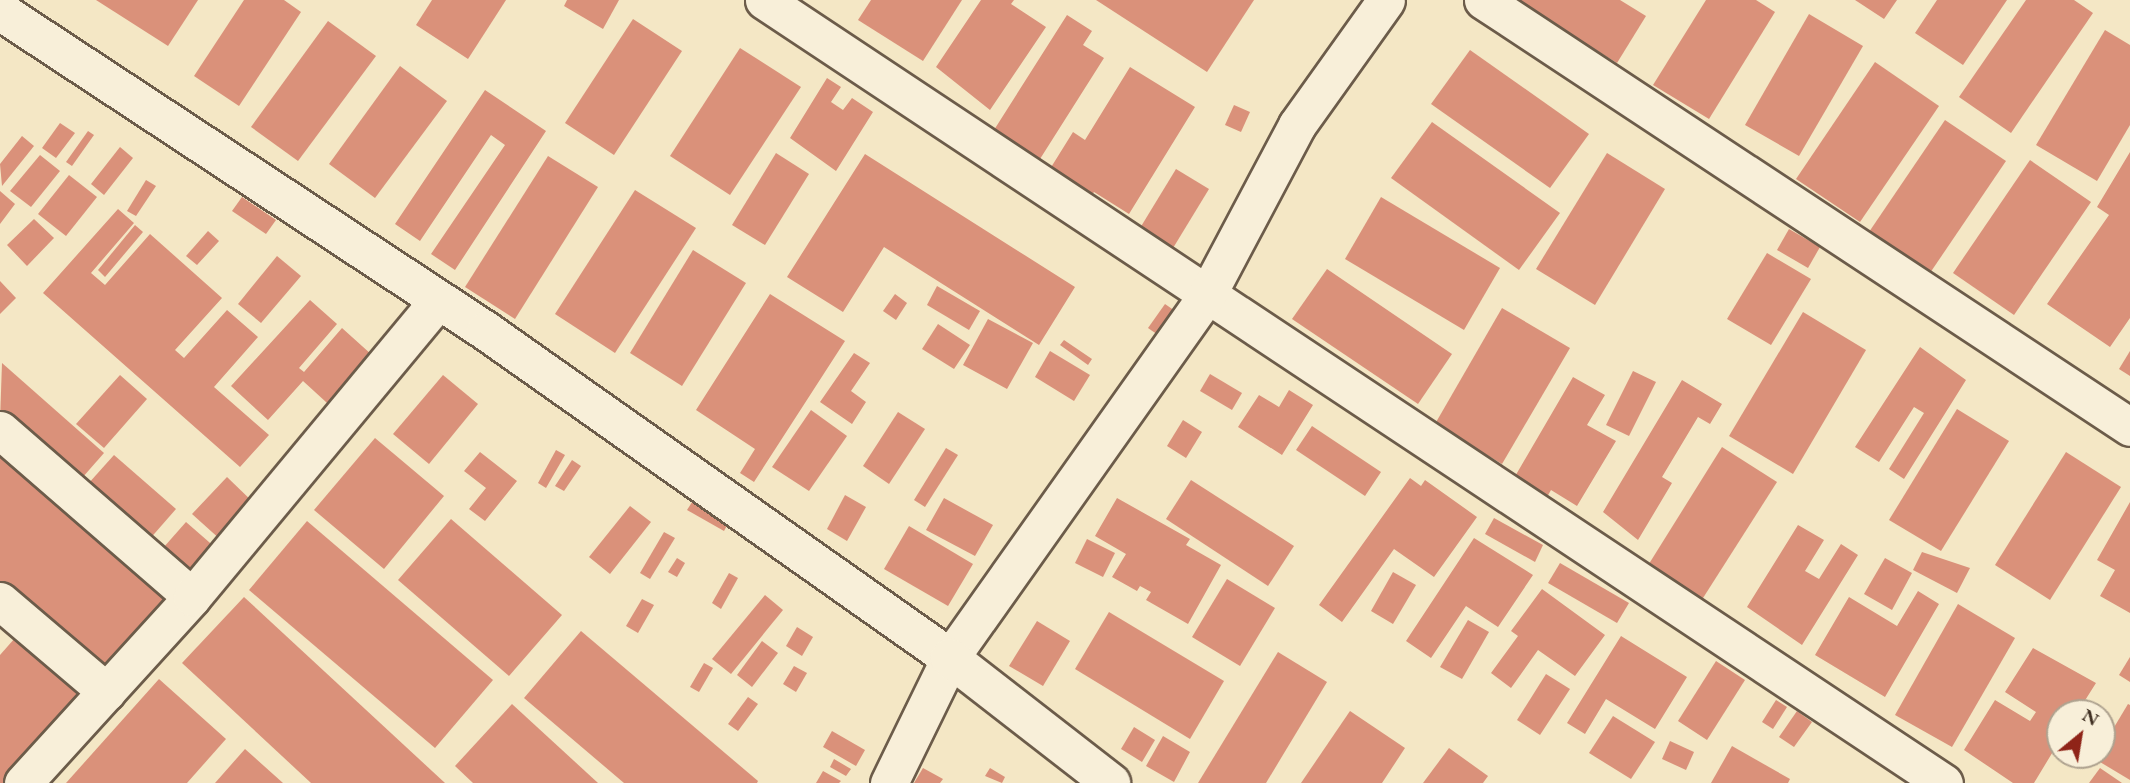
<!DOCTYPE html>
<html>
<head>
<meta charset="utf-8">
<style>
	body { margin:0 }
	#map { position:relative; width:2130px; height:783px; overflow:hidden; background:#f4e7c5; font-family:"EB Garamond",serif }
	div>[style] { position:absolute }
	.building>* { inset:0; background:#da917a }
	.roads { filter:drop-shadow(2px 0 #6c5c4a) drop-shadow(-2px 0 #6c5c4a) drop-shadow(0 2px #6c5c4a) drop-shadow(0 -2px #6c5c4a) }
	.street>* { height:37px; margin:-18.5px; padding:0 18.5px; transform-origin:18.5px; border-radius:18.5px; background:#f8efd9 }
	.secondary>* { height:38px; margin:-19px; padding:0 19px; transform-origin:19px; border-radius:19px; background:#f8efd9 }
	span { translate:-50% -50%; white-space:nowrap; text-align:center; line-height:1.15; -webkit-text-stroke:5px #f8efd9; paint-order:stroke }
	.north { position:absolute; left:2046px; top:699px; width:70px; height:70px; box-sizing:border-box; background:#f8efd9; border:2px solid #aea28f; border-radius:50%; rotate:30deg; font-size:19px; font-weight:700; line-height:28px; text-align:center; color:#3e2e21 }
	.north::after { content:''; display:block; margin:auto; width:24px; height:32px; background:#8f2418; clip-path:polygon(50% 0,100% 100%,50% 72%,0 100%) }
</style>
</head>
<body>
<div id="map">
	<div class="building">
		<div style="clip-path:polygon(96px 0,198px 0,168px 46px)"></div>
		<div style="clip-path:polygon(244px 0,284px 0,301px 12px,239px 106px,194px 76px)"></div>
		<div style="clip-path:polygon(432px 0,506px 0,468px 59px,416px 25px)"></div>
		<div style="clip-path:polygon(567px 0,619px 0,603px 29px,564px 6px)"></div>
		<div style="clip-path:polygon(871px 0,962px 0,923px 61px,858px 20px)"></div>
		<div style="clip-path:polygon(981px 0,1014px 0,1011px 4px,1046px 27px,990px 110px,936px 67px)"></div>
		<div style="clip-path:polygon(1096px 0,1254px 0,1207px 72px)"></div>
		<div style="clip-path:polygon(1514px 0,1620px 0,1646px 16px,1617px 63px)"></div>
		<div style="clip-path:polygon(1706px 0,1756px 0,1775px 12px,1709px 119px,1653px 85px)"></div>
		<div style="clip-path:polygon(1855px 0,1897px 0,1884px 19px)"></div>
		<div style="clip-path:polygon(1937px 0,2007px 0,1963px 65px,1915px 33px)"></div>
		<div style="clip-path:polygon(2026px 0,2074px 0,2093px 13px,2011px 133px,1959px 97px)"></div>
		<div style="clip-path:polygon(1809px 14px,1863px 46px,1799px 156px,1745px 125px)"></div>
		<div style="clip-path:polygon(1067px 15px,1092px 31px,1083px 45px,1104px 58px,1040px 159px,994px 130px)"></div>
		<div style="clip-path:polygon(633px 19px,682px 51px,614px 155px,565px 123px)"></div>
		<div style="clip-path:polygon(328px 21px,376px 56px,298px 161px,251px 127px)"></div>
		<div style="clip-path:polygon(2105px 30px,2130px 45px,2130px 125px,2097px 181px,2036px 145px)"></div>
		<div style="clip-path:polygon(740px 48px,801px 87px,730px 195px,670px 156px)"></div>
		<div style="clip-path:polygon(1470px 50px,1589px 134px,1550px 188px,1431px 104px)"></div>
		<div style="clip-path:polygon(1875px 62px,1939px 106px,1860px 222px,1796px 179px)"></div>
		<div style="clip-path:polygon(400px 66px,447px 101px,375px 198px,329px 164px)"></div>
		<div style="clip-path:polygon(1130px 67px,1195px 107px,1129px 214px,1094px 192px,1087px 202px,1045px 177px,1073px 132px,1085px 140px)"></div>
		<div style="clip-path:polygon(827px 78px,841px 87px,831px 102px,843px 110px,852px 98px,873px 112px,836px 171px,790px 138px)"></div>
		<div style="clip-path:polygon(485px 90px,546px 131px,455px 270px,431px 254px,505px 145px,491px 135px,420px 241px,395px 224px)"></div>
		<div style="clip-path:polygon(1234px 105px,1250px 112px,1241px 132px,1225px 125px)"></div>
		<div style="clip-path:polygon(1945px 120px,2006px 161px,1930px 273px,1869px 232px)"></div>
		<div style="clip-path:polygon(1432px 122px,1560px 213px,1519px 270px,1391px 178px)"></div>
		<div style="clip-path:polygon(60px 123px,75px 133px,56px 158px,42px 148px)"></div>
		<div style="clip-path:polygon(88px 131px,94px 135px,72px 166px,66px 162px)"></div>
		<div style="clip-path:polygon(22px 136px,34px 146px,2px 186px,0 164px)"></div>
		<div style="clip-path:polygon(120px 147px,133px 158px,104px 195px,91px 184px)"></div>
		<div style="clip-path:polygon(2130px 152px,2130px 318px,2110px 347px,2047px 304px,2109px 215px,2097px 207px)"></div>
		<div style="clip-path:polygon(776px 153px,809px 174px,765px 245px,732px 225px)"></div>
		<div style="clip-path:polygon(1607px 153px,1665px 189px,1595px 305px,1536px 269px)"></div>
		<div style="clip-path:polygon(865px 154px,1075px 287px,1039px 345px,884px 247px,843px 312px,787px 277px)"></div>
		<div style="clip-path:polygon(40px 155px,60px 171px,31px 207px,10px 191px)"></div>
		<div style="clip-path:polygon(548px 156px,598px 187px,515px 319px,465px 287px)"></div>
		<div style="clip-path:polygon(2030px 160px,2091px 202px,2014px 315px,1953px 273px)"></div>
		<div style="clip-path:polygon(1176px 169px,1209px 189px,1170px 253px,1137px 233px)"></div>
		<div style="clip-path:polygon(69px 175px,97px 197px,66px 236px,38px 214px)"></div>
		<div style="clip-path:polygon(146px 180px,156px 186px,136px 216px,127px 211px)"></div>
		<div style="clip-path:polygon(635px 190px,696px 228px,615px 353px,555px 314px)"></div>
		<div style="clip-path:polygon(0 191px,15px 204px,0 224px)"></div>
		<div style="clip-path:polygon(242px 197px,276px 220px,266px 234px,232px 211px)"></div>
		<div style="clip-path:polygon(1381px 197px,1500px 268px,1464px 330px,1345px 259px)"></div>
		<div style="clip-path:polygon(118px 209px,134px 223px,91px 273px,105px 285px,150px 234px,222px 298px,175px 350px,184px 358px,227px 310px,258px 337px,214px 387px,269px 435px,240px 467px,43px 293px)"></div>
		<div style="clip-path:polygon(34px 219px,54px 238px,27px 266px,7px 245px)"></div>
		<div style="clip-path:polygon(135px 225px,143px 232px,105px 277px,98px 270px)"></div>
		<div style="clip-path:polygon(1789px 229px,1820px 247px,1808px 268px,1777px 250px)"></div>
		<div style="clip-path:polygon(208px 231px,219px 241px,197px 265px,186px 256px)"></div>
		<div style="clip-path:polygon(693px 250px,746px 283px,682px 386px,630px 353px)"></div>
		<div style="clip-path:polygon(1767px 253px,1811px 279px,1771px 345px,1727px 319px)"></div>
		<div style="clip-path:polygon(277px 256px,301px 276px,261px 323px,238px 304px)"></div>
		<div style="clip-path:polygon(1327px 269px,1452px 354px,1418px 404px,1292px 319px)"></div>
		<div style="clip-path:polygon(0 281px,16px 298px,0 314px)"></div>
		<div style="clip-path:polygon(937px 286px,980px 311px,969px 330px,927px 305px)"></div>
		<div style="clip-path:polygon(770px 294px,845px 341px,754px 482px,740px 473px,755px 449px,696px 410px)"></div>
		<div style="clip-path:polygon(895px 294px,907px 303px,896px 320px,883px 311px)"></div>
		<div style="clip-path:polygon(310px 300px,337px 324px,299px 368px,304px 372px,342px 328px,382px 364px,338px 413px,303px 381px,268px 420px,231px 386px)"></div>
		<div style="clip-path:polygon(1165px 304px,1178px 313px,1161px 337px,1148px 328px)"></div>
		<div style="clip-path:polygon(1502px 308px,1570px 348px,1502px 464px,1435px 424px)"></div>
		<div style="clip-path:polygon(1803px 312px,1866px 350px,1793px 474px,1729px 436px)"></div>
		<div style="clip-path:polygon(988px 319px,1033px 343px,1007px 389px,963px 365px)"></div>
		<div style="clip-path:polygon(938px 324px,970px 345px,954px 369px,922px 349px)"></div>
		<div style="clip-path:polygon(1064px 340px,1092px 359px,1088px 365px,1060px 345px)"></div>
		<div style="clip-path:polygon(1920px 347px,1966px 380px,1904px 479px,1889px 469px,1924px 413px,1914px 407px,1879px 462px,1855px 447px)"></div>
		<div style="clip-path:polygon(1050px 351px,1090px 375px,1074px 401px,1035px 377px)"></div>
		<div style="clip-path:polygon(2130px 351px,2130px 376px,2119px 369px)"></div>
		<div style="clip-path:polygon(854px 353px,870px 363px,851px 391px,866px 402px,852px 424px,820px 402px)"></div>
		<div style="clip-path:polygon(2px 363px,104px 453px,75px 486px,0 421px)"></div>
		<div style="clip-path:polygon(1633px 371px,1656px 382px,1629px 436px,1606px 425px)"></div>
		<div style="clip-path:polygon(1210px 374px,1242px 393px,1232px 410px,1200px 391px)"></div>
		<div style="clip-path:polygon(120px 375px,147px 399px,104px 448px,76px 424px)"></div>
		<div style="clip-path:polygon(443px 375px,478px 404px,429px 464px,393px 434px)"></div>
		<div style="clip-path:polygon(1573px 377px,1605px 395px,1587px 425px,1616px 441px,1577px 506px,1551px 490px,1543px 504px,1510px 485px)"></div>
		<div style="clip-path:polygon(1682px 380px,1722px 404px,1710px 424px,1698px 417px,1662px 477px,1672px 483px,1638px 540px,1603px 512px)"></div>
		<div style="clip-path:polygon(1289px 390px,1313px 405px,1282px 455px,1238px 427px,1259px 395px,1279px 407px)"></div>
		<div style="clip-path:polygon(1957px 409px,2009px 441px,1941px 551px,1889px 520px)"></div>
		<div style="clip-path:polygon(811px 410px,847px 436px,809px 491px,772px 467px)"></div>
		<div style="clip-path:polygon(898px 412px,925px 429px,889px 484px,863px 466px)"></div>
		<div style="clip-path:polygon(1183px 420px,1202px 432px,1186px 458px,1167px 446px)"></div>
		<div style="clip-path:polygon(1312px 426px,1381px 472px,1365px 496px,1296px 450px)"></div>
		<div style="clip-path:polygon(375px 438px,444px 496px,384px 569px,314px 510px)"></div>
		<div style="clip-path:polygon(0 443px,180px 599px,105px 685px,0 594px)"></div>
		<div style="clip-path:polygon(1722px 447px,1777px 482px,1696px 609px,1642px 575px)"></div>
		<div style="clip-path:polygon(946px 448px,958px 455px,925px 507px,914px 500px)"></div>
		<div style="clip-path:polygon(556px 450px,565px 455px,546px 488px,538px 483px)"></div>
		<div style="clip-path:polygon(480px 452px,517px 481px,485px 521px,469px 509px,486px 488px,464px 471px)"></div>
		<div style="clip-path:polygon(2066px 452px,2121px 487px,2050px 600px,1995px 565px)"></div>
		<div style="clip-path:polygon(114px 455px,176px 509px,141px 549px,79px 494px)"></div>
		<div style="clip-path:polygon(572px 460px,581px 466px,564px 491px,555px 486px)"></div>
		<div style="clip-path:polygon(227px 477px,256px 505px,222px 541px,192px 514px)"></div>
		<div style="clip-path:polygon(1410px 478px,1421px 486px,1425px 480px,1477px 517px,1434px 577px,1394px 549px,1342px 622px,1319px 605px)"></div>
		<div style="clip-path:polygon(1191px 480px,1294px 546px,1268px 586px,1166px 519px)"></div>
		<div style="clip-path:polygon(845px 495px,866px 507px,847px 541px,827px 529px)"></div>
		<div style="clip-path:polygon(944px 498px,993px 525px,975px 556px,926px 530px)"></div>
		<div style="clip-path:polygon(1117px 498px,1190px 539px,1186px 545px,1221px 565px,1188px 624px,1146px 600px,1151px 592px,1140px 586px,1137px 591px,1112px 577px,1126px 554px,1095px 536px)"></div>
		<div style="clip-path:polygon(694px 499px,730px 520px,724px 531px,687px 510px)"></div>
		<div style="clip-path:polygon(2130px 502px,2130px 613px,2100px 596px,2115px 570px,2097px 560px)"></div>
		<div style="clip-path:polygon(630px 506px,651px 522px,610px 574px,589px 557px)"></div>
		<div style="clip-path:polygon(1494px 518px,1543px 545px,1535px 562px,1485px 534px)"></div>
		<div style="clip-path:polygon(451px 519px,562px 615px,509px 676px,398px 580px)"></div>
		<div style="clip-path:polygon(307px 521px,493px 680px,435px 748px,249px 590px)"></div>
		<div style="clip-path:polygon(186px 522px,217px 549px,187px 584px,156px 556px)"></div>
		<div style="clip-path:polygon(1798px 525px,1824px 540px,1805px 571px,1819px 579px,1841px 544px,1858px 555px,1802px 645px,1747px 607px)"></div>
		<div style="clip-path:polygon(909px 526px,973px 564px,948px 606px,884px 569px)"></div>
		<div style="clip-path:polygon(664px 532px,675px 538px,650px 579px,640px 573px)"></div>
		<div style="clip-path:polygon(1474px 538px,1533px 575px,1498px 627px,1466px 606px,1431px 658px,1406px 641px)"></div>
		<div style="clip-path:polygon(1087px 539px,1115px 553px,1103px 577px,1075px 563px)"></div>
		<div style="clip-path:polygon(1922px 552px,1970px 568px,1957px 593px,1913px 570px)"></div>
		<div style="clip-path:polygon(677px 558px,685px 563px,677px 577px,668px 572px)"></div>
		<div style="clip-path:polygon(1885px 558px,1912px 573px,1892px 610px,1864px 594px)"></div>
		<div style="clip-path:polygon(1560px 563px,1629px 603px,1617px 623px,1548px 583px)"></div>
		<div style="clip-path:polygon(1393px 572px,1416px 585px,1393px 624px,1371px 611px)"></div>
		<div style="clip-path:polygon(729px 573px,738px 578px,721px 609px,712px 603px)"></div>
		<div style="clip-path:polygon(1227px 579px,1275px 608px,1240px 666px,1192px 637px)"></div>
		<div style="clip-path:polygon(1542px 589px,1605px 635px,1575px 676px,1538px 650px,1511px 688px,1491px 673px,1518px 636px,1511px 631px)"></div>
		<div style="clip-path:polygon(1918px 591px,1939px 604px,1885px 697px,1815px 655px,1849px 597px,1897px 626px)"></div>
		<div style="clip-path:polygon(765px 595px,783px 610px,731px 674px,712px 659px)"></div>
		<div style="clip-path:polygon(244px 597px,445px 783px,311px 783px,182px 663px)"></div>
		<div style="clip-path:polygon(642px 599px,654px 605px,638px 633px,626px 626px)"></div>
		<div style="clip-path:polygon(1958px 604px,2015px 638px,1952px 747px,1895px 715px)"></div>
		<div style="clip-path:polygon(1109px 612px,1224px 681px,1190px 739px,1075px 669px)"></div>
		<div style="clip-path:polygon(1468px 620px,1489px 632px,1462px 679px,1440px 667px)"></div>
		<div style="clip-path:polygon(1037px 621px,1070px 641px,1043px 686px,1009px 666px)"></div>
		<div style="clip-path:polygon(797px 627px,813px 637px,802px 656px,786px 646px)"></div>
		<div style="clip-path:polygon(581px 631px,758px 781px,757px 783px,624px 783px,524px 698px)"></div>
		<div style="clip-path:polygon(1621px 636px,1687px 677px,1655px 729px,1606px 699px,1585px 734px,1567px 723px)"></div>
		<div style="clip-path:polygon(15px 638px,86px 698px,13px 783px,0 783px,0 655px)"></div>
		<div style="clip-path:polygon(762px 641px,778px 653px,752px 687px,737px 675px)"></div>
		<div style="clip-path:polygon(2033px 648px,2096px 683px,2077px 713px,2060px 713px,2060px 740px,2034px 783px,2013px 783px,1964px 750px,1995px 700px,2030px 721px,2036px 712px,2005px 692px)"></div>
		<div style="clip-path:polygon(1278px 652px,1327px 682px,1266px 783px,1198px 783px)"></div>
		<div style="clip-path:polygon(2130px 657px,2130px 682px,2119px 675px)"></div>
		<div style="clip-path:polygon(1716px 661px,1745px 680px,1707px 740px,1678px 721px)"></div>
		<div style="clip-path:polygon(704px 663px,713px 668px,699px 692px,690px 687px)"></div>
		<div style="clip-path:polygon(794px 666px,807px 673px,796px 692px,783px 684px)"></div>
		<div style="clip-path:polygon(1546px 674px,1570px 689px,1540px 735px,1517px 720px)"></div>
		<div style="clip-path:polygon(159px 679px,226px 739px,187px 783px,66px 783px)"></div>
		<div style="clip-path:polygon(748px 697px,758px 704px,738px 731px,728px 724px)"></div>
		<div style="clip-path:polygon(1776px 700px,1787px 707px,1773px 729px,1762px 722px)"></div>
		<div style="clip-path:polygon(512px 704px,598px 783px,473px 783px,455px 766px)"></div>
		<div style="clip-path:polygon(2128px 704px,2130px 705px,2130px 780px,2095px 759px)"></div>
		<div style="clip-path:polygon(1350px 711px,1405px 748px,1382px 783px,1301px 783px)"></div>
		<div style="clip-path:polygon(1797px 711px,1812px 722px,1794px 747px,1779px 737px)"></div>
		<div style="clip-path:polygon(1613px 716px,1655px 742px,1631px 779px,1589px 753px)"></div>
		<div style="clip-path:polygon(1134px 727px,1155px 740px,1142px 762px,1121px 749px)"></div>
		<div style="clip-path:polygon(832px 731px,865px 750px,856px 766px,823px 747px)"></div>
		<div style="clip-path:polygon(1163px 736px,1190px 752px,1174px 782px,1146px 766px)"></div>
		<div style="clip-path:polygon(1670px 741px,1694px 752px,1686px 770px,1662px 759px)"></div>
		<div style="clip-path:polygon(1732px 746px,1790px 779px,1788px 783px,1711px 783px)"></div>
		<div style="clip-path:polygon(1449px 748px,1488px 776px,1483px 783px,1423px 783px)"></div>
		<div style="clip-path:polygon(245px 749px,283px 783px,215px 783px)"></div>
		<div style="clip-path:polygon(834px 759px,851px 769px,846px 776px,830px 767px)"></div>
		<div style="clip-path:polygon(923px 768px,943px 779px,940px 783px,914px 783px)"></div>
		<div style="clip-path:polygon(990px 768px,1005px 777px,1002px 783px,985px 776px)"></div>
		<div style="clip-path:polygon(2100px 768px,2122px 783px,2089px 783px)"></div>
		<div style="clip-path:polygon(823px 771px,841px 781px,839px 783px,816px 783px)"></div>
	</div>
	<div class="roads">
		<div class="street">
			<div style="left:764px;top:0;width:1416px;rotate:33.57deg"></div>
			<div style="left:1483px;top:0;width:775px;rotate:33.42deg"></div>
			<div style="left:0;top:430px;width:254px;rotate:41deg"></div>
			<div style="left:0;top:601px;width:140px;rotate:40.4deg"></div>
			<div style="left:23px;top:783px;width:251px;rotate:-47.7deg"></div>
			<div style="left:192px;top:597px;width:386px;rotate:-50.3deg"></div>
			<div style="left:889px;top:783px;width:139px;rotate:-64deg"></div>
			<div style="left:950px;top:658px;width:445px;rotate:-54.7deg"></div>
			<div style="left:1207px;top:295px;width:192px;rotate:-62.1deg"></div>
			<div style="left:1297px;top:125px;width:153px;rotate:-54.5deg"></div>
		</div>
		<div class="secondary">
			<div style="left:0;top:11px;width:582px;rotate:33.36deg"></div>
			<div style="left:486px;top:331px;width:568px;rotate:35.17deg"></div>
			<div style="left:950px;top:658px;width:204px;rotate:37.8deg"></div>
		</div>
	</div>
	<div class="north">N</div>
</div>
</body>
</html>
